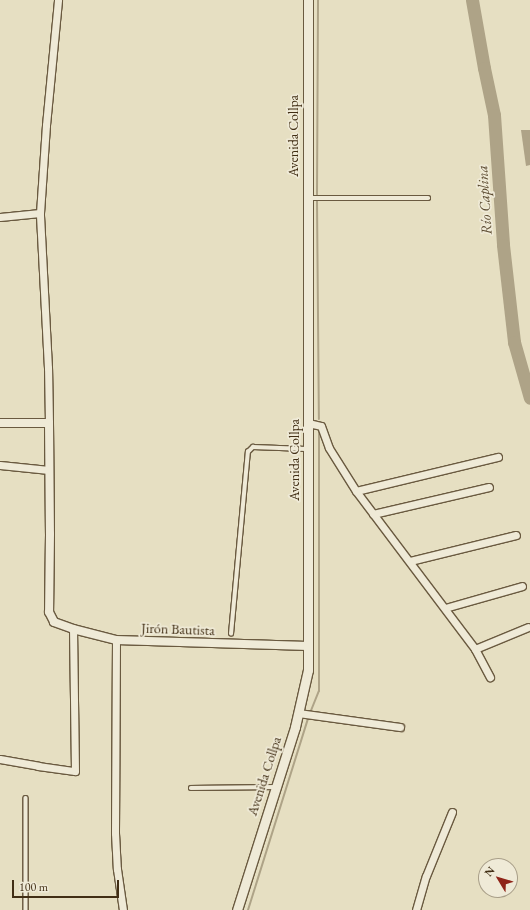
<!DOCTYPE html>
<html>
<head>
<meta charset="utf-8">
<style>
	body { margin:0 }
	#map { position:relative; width:530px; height:910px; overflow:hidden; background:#e6dfc2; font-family:"EB Garamond",serif }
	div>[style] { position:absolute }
	.water>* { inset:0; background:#aea387 }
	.stream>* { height:2px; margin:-1px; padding:0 1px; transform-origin:1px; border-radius:1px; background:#aea387 }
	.river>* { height:13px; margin:-6.5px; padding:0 6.5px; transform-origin:6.5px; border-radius:6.5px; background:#aea387 }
	.roads { filter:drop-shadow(1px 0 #6a5a40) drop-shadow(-1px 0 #6a5a40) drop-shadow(0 1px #6a5a40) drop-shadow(0 -1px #6a5a40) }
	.service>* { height:3.5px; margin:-1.75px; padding:0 1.75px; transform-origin:1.75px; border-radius:1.75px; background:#efead7 }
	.minor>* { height:7px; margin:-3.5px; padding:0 3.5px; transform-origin:3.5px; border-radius:3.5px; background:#efead7 }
	.tertiary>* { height:8px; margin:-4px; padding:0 4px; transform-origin:4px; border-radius:4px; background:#efead7 }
	.secondary>* { height:9px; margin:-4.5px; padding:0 4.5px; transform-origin:4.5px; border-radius:4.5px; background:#efead7 }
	span { translate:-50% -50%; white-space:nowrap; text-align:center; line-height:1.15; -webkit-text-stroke:3.5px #efead7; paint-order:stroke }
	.street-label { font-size:14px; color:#412e14 }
	.water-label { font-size:15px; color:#5c4b31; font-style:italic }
	.north { position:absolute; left:478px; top:858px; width:40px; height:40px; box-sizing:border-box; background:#efead7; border:1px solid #a99f89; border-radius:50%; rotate:308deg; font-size:11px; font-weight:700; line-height:16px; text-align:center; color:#412e14 }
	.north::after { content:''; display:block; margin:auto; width:14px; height:18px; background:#8f2418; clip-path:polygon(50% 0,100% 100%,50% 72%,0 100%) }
	.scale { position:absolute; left:12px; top:880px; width:107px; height:18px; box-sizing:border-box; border:2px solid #412e14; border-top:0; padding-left:5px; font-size:12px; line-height:14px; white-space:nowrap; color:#412e14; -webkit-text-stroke:3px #efead7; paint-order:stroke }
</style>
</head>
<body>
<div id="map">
	<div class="water">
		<div style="clip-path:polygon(521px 130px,530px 130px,530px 165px,526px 166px)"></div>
	</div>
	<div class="stream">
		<div style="left:317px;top:195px;width:195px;rotate:-89.7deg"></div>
		<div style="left:317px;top:201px;width:218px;rotate:89.5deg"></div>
		<div style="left:310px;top:713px;width:24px;rotate:-68deg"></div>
		<div style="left:319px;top:691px;width:259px;rotate:-90deg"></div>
		<div style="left:248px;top:910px;width:200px;rotate:-72.6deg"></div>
	</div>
	<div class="river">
		<div style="left:472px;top:0;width:69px;rotate:80deg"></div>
		<div style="left:484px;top:68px;width:48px;rotate:78deg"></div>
		<div style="left:494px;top:115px;width:130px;rotate:86deg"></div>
		<div style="left:503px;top:245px;width:98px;rotate:83.5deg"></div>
		<div style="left:514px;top:342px;width:58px;rotate:74.1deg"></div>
	</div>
	<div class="roads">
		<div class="service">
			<div style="left:308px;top:198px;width:120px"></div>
			<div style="left:231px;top:634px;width:183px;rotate:-84.7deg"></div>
			<div style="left:248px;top:452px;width:7px;rotate:-45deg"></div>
			<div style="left:253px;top:447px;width:53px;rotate:2.2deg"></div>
			<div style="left:191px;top:788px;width:84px;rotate:-0.7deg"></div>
			<div style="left:26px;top:798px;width:112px;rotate:90deg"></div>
		</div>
		<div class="minor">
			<div style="left:0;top:217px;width:40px;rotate:-5.7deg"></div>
			<div style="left:49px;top:423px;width:55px;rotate:-91deg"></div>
			<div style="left:48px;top:368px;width:155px;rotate:-93deg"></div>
			<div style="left:40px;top:213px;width:88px;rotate:-86.1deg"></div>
			<div style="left:46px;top:125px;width:126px;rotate:-84.5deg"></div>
			<div style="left:308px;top:423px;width:13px;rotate:13deg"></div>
			<div style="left:321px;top:426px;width:23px;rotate:70deg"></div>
			<div style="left:329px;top:448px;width:51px;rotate:57.9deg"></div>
			<div style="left:356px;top:491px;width:198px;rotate:53deg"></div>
			<div style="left:475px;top:649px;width:32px;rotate:62deg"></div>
			<div style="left:0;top:465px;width:49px;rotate:5.8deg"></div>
			<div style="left:356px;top:491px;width:146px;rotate:-13.5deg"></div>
			<div style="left:373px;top:514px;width:119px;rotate:-13.1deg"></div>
			<div style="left:410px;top:561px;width:109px;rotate:-13.8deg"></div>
			<div style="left:445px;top:608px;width:80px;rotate:-15.9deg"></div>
			<div style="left:116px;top:640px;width:193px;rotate:90.3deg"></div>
			<div style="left:115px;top:833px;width:36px;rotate:87deg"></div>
			<div style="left:117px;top:869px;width:41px;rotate:81.7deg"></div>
			<div style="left:475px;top:649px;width:57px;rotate:-22.5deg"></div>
			<div style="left:298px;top:713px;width:103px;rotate:7.8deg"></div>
			<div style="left:0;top:759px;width:39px;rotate:10deg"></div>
			<div style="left:38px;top:766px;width:37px;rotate:8deg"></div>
			<div style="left:75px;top:771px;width:142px;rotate:-90.8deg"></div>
			<div style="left:416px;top:910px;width:35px;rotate:-74deg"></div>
			<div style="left:426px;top:876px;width:69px;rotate:-67.9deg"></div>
		</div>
		<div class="tertiary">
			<div style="left:0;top:423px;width:49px"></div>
			<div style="left:49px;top:423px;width:111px;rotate:89.5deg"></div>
			<div style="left:50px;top:534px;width:78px;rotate:90.7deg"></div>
			<div style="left:49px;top:612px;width:11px;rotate:63deg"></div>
			<div style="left:54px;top:622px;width:20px;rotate:20deg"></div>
			<div style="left:73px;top:629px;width:44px;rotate:14.3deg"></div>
			<div style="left:116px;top:640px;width:192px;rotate:1.8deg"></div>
		</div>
		<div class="secondary">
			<div style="left:237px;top:910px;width:192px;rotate:-72.4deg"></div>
			<div style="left:295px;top:727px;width:58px;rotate:-77.2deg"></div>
			<div style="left:308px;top:670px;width:670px;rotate:-90deg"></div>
		</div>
	</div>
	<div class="street-label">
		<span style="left:293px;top:136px;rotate:-90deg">Avenida Collpa</span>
		<span style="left:294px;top:460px;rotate:-90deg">Avenida Collpa</span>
		<span style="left:178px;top:629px;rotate:2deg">Jirón Bautista</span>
		<span style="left:264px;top:776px;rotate:-72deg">Avenida Collpa</span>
	</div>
	<div class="water-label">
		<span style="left:484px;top:200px;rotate:-94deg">Río Caplina</span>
	</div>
	<div class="north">N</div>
	<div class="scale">100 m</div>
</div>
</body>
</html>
